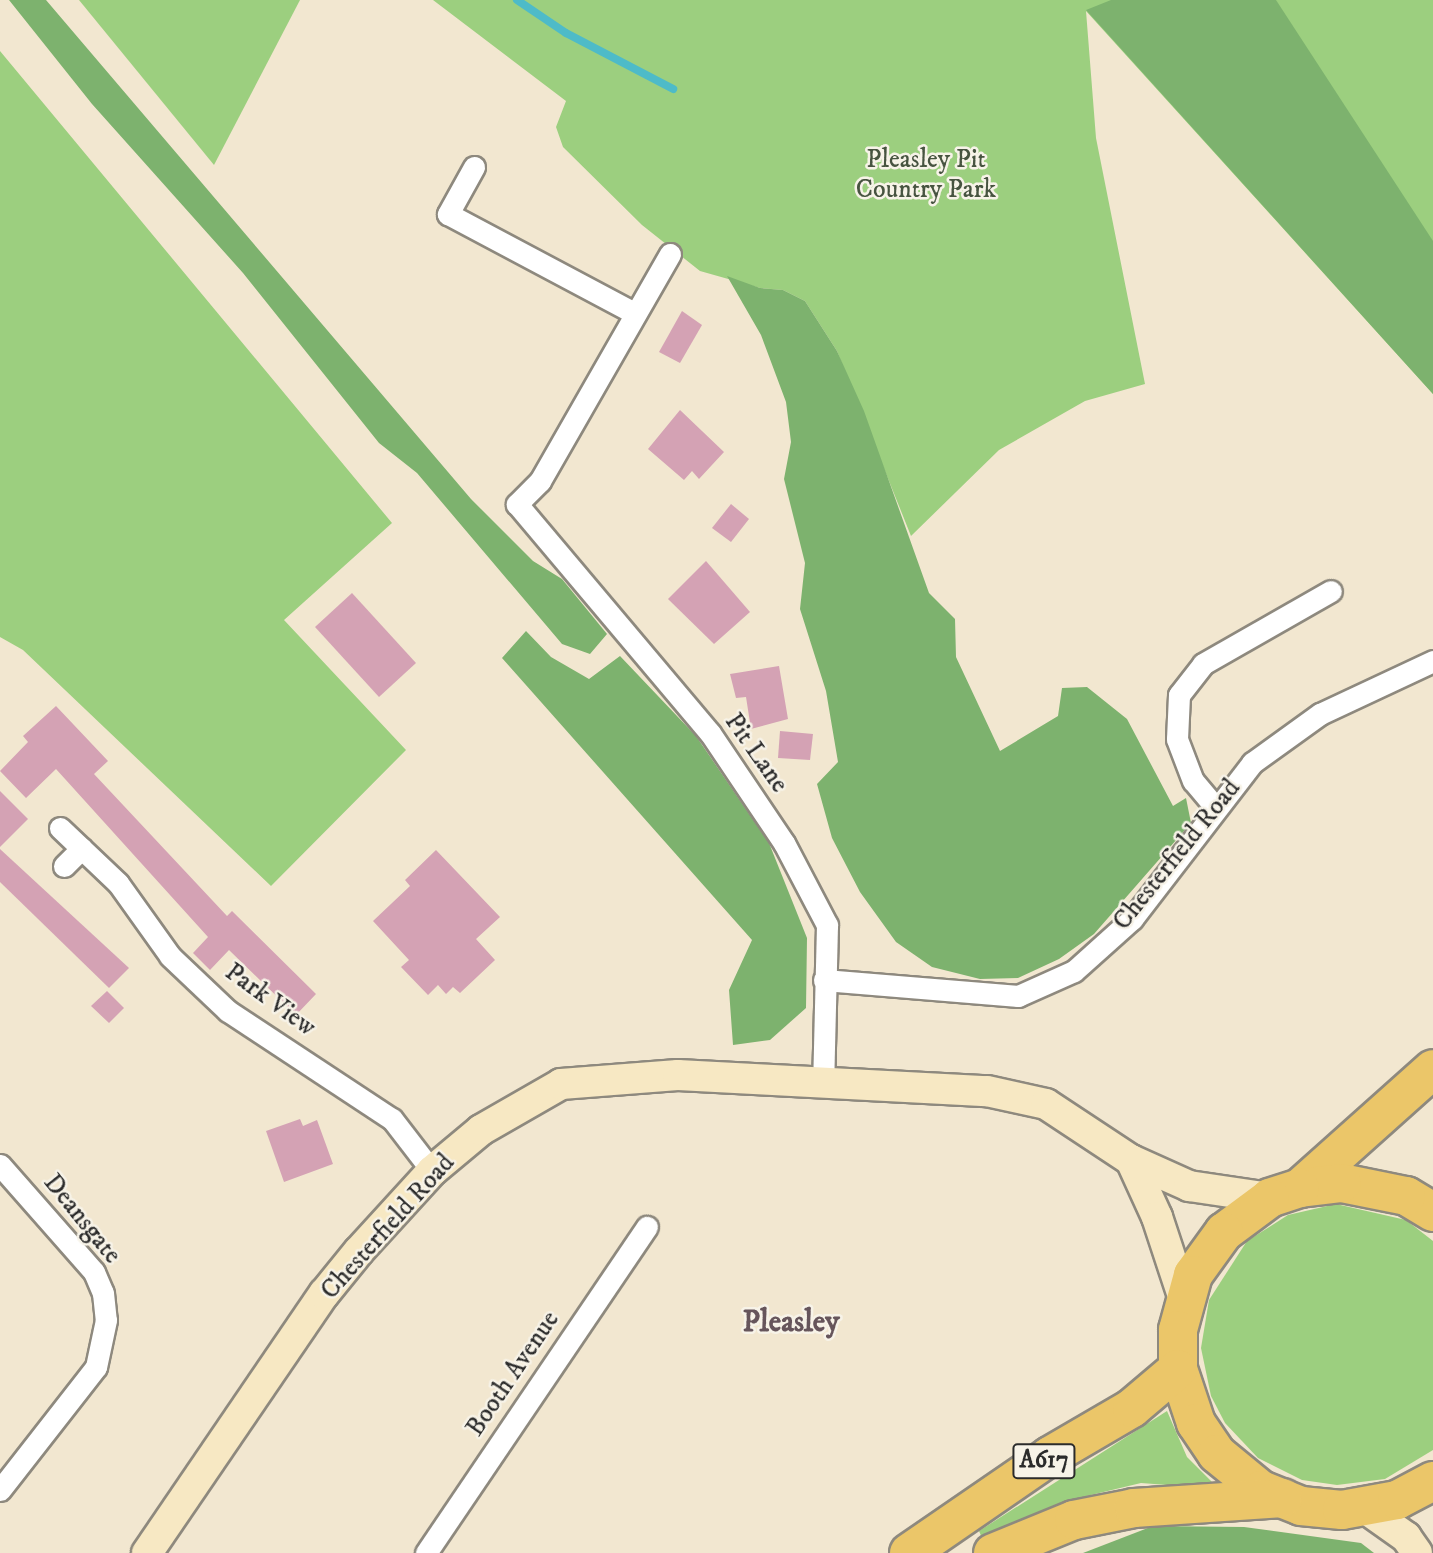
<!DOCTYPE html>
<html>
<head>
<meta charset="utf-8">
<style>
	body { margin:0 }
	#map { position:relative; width:1433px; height:1553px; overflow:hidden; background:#f2e7d0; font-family:"IM FELL DW Pica",serif }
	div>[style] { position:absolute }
	.green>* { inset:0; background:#9ccf7f }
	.forest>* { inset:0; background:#7db26e }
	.stream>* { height:8px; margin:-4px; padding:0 4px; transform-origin:4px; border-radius:4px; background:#4ebbc8 }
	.building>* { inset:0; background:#d4a2b4 }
	.roads { filter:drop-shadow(2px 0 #8e897e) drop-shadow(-2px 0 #8e897e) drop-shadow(0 2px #8e897e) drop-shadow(0 -2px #8e897e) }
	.street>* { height:21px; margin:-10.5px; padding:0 10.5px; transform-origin:10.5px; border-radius:10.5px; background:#fff }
	.secondary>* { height:30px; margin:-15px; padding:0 15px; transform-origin:15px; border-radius:15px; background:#f7e8c3 }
	.highway>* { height:38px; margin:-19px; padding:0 19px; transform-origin:19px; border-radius:19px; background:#ebc669 }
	span { translate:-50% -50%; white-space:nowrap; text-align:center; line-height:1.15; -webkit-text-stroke:5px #f7f3e8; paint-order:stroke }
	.shield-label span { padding:2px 5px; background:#f7f3e8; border:2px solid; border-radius:5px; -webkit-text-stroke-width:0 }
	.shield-label { font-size:24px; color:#2b2b2b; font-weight:700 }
	.park-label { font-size:26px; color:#475440 }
	.street-label { font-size:26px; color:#2b2b2b }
	.quarter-label { font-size:30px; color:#66555b; font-weight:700 }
</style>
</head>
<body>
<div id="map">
	<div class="green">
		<div style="clip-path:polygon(79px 0,300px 0,214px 165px)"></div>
		<div style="clip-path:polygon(433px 0,1433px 0,1433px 394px,1086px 11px,1096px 138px,1145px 384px,1085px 401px,999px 450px,911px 536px,837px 351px,805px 301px,783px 290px,760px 288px,700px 271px,642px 225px,563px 147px,556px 127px,566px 101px)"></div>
		<div style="clip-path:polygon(0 51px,392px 523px,284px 620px,406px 750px,271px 886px,23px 650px,0 637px)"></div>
		<div style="clip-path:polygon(1336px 1204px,1406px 1220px,1433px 1241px,1433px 1450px,1385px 1479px,1337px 1485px,1302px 1480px,1258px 1458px,1225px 1423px,1211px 1396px,1201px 1348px,1209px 1300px,1247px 1241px,1288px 1215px)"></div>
		<div style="clip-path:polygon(1167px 1411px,1187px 1457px,1219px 1489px,1141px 1483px,1070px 1500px,982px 1538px,979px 1531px)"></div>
	</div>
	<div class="forest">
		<div style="clip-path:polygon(9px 0,46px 0,471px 499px,533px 561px,562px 579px,607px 634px,590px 654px,562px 644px,417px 473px,379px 443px,243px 273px,92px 104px)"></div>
		<div style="clip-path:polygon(1111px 0,1276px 0,1433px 241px,1433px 394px,1086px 10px)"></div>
		<div style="clip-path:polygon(727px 276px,760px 288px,783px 290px,805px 301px,837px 351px,864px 411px,929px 593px,955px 619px,956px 657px,1000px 751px,1058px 716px,1062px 688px,1087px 687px,1127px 719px,1173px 806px,1186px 798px,1191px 823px,1094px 934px,1059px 959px,1018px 978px,980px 979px,932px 967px,896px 942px,860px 892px,832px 838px,817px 784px,838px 762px,826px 691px,800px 609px,805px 563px,784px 479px,791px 442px,786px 402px,761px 335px)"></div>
		<div style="clip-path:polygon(526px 631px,551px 657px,589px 679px,620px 656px,696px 736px,769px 843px,807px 938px,806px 1008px,770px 1040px,733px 1045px,729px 990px,752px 940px,502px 658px)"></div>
		<div style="clip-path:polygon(1153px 1526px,1244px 1527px,1361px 1543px,1374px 1553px,1083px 1553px)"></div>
	</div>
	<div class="stream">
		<div style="left:517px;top:0;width:59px;rotate:34deg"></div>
		<div style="left:566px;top:33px;width:121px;rotate:27.6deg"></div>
	</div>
	<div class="building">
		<div style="clip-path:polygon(682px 311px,702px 325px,680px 363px,659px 352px)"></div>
		<div style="clip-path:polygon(680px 410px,724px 452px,699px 479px,692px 471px,684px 480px,648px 449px)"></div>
		<div style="clip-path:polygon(731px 504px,749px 519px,731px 542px,712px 528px)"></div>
		<div style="clip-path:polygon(706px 561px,750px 612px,714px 644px,668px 599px)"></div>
		<div style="clip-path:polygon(352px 593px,416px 663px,379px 697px,315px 627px)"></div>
		<div style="clip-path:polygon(779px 666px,788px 719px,751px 729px,746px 697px,736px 698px,730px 674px)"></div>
		<div style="clip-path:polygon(56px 706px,108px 761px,94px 774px,227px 916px,232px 911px,316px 994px,296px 1015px,229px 950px,210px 970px,193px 953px,208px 937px,56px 769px,26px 798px,0 771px,28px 742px,23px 736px)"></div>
		<div style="clip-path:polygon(780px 731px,813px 734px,810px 760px,778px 758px)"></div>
		<div style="clip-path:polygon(0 791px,28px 819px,0 847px)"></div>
		<div style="clip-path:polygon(0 849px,129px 968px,109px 988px,0 882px)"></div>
		<div style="clip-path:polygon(436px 850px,500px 917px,476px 939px,495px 960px,460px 993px,453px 987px,446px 994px,438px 985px,428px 995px,401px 967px,409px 960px,373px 921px,410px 886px,405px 880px)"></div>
		<div style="clip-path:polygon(107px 991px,124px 1008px,109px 1023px,91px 1006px)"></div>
		<div style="clip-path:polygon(300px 1119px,303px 1126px,317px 1120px,333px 1164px,284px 1182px,266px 1131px)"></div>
	</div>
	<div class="roads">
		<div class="street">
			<div style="left:474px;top:167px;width:54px;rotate:119deg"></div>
			<div style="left:448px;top:214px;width:211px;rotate:28deg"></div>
			<div style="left:670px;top:254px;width:262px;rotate:119.8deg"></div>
			<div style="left:540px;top:481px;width:33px;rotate:135deg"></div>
			<div style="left:517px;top:504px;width:299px;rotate:49.9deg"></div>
			<div style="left:710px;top:733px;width:133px;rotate:56.1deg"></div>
			<div style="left:784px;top:843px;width:93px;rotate:62.3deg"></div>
			<div style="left:827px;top:925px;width:159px;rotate:91.4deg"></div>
			<div style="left:1216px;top:808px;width:35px;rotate:-130deg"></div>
			<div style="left:1193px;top:781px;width:45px;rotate:-110.9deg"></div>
			<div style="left:1177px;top:739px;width:44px;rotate:-87.4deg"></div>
			<div style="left:1179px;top:695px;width:39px;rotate:-52deg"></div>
			<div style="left:1203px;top:664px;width:147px;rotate:-29.7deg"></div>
			<div style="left:60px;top:828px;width:80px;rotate:43.5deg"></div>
			<div style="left:118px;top:883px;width:90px;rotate:54.5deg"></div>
			<div style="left:170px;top:956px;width:80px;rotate:43.5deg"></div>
			<div style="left:228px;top:1011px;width:196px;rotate:33.4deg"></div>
			<div style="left:392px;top:1119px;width:66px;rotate:52.4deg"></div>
			<div style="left:64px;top:866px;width:25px;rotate:-45deg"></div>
			<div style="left:824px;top:980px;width:195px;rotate:4.7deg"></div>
			<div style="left:1018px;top:996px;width:61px;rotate:-24.1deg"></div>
			<div style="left:1074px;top:971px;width:78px;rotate:-41.9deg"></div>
			<div style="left:1132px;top:919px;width:197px;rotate:-52.4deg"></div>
			<div style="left:1252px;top:763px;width:84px;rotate:-35.8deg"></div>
			<div style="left:1320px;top:714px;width:125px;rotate:-25.1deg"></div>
			<div style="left:0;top:1165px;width:142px;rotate:48.7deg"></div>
			<div style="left:94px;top:1272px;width:23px;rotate:67deg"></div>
			<div style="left:103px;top:1293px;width:27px;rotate:84deg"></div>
			<div style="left:106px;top:1320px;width:48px;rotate:102deg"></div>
			<div style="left:96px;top:1367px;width:156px;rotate:128deg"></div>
			<div style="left:426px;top:1553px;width:394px;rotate:-55.9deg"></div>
		</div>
		<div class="secondary">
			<div style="left:1131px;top:1160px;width:63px;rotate:65.5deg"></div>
			<div style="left:1157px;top:1217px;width:89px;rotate:71.8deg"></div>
			<div style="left:1362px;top:1506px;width:54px;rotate:35.2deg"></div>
			<div style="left:1406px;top:1537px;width:19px;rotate:55deg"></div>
			<div style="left:147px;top:1553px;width:314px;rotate:-55.7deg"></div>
			<div style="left:324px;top:1294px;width:55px;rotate:-50.9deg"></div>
			<div style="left:359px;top:1251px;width:108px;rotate:-47.6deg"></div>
			<div style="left:432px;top:1171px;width:64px;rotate:-39.9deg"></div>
			<div style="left:481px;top:1130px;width:92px;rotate:-29.9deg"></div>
			<div style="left:561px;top:1084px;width:117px;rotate:-4.4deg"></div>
			<div style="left:678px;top:1075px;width:309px;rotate:3deg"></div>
			<div style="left:987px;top:1091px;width:60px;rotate:12.4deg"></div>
			<div style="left:1046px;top:1104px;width:102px;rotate:33.4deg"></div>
			<div style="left:1131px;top:1160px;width:64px;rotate:24.1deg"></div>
			<div style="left:1189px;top:1186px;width:82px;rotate:8.4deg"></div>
		</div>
		<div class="highway">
			<div style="left:1300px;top:1188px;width:178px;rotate:-41.8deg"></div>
			<div style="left:1433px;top:1212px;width:31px;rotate:-149deg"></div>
			<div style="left:1406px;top:1196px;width:65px;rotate:-168.5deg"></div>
			<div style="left:1342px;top:1183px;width:42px;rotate:173.2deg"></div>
			<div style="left:1300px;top:1188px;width:32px;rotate:162deg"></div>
			<div style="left:1270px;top:1198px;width:57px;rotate:143.5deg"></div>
			<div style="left:1224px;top:1232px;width:53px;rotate:125.8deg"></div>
			<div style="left:1193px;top:1275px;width:57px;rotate:105.3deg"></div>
			<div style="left:1178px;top:1330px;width:39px;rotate:90deg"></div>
			<div style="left:1178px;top:1369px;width:57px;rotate:71.6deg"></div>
			<div style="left:1196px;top:1423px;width:37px;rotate:56deg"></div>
			<div style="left:1217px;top:1454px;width:57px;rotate:39.3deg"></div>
			<div style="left:1261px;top:1490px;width:43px;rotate:21.8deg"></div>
			<div style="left:1301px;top:1506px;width:41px;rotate:5.6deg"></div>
			<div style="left:1342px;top:1510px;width:56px;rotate:-10.3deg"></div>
			<div style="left:1397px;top:1500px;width:41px;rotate:-27.8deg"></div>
			<div style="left:909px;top:1553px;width:171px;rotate:-34.5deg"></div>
			<div style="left:1050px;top:1456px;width:95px;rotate:-30.3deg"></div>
			<div style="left:1132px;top:1408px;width:60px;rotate:-40.3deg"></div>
			<div style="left:993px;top:1553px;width:87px;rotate:-22.2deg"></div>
			<div style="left:1074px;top:1520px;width:61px;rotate:-11.3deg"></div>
			<div style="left:1134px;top:1508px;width:149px;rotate:-3.8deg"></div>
		</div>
	</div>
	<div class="shield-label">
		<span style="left:1044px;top:1461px">A617</span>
	</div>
	<div class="park-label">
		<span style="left:926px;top:175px">Pleasley Pit<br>Country Park</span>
	</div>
	<div class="street-label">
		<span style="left:756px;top:753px;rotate:55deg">Pit Lane</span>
		<span style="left:1177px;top:855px;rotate:-51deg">Chesterfield Road</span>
		<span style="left:270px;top:1000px;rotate:36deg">Park View</span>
		<span style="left:82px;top:1219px;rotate:51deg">Deansgate</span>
		<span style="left:388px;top:1227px;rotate:-48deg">Chesterfield Road</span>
		<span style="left:513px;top:1374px;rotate:-56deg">Booth Avenue</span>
	</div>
	<div class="quarter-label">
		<span style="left:791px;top:1323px">Pleasley</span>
	</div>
</div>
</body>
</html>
